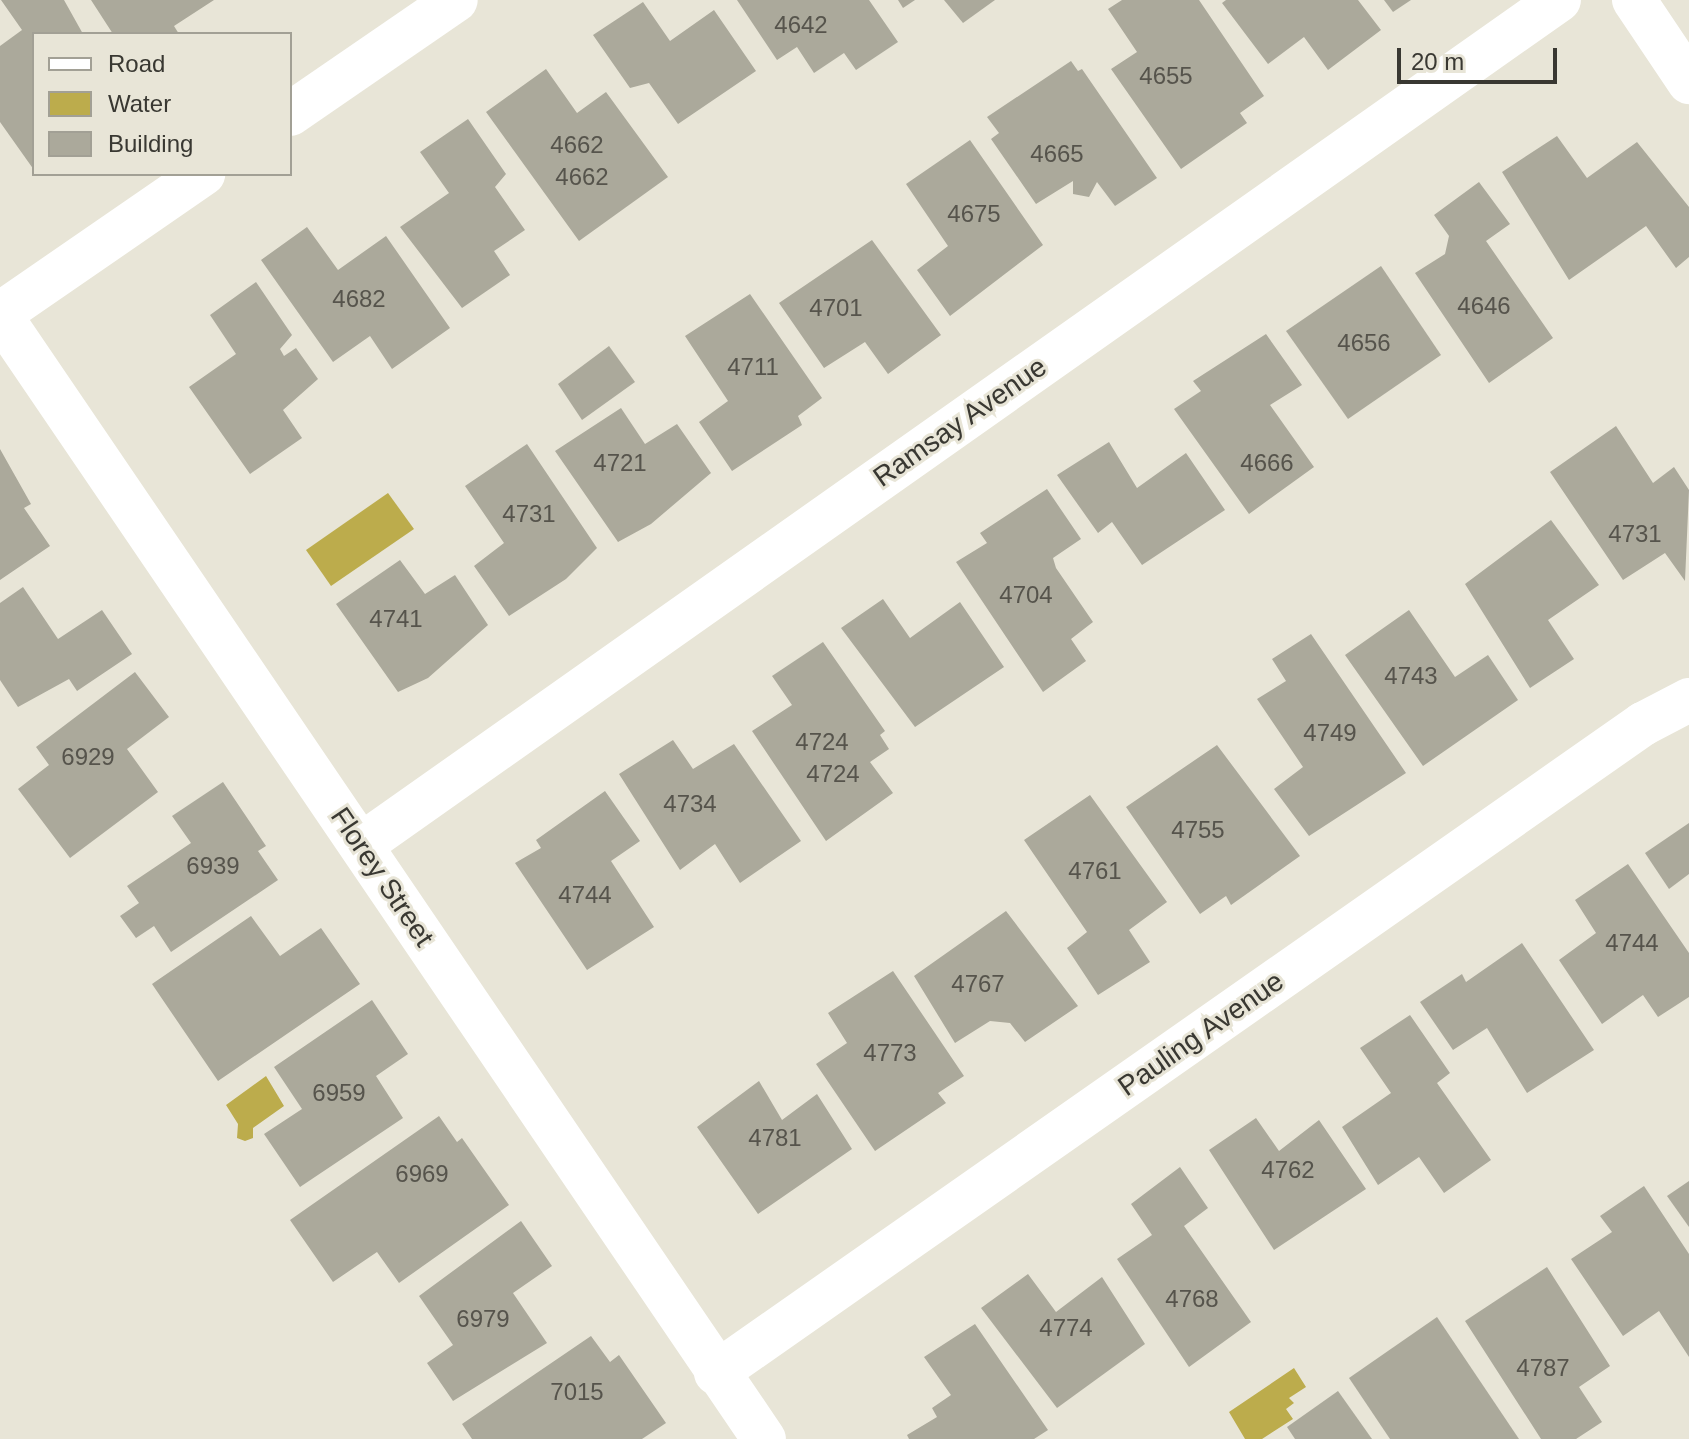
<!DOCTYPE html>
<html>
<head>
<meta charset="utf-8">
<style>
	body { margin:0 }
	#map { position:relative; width:1689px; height:1439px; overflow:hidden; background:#e8e5d7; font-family:Arial,sans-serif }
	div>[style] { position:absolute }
	.water>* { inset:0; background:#bcac4c }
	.building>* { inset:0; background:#aba99b }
	.street>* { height:44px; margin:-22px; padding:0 22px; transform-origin:22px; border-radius:22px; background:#fff }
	span { translate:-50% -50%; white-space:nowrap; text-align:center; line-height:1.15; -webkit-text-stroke:6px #e8e5d7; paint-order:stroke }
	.number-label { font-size:24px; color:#56544c }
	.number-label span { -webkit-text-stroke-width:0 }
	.street-label { font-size:28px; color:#393832 }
	.legend { position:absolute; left:32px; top:32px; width:260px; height:144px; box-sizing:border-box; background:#e8e5d7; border:2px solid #a2a095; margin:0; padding:10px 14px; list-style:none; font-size:24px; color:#393832 }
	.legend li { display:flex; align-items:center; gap:16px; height:40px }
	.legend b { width:40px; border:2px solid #a2a095 }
	.scale { position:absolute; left:1397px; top:48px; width:160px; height:36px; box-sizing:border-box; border:4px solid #393832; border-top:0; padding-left:10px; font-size:24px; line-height:28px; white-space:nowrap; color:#393832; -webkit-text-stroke:6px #e8e5d7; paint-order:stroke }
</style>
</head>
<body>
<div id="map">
	<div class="water">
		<div style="clip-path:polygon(388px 493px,414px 529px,331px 586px,306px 550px)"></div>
		<div style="clip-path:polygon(266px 1076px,284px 1106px,253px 1128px,253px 1138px,245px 1141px,237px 1138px,238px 1124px,226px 1105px)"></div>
		<div style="clip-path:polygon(1294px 1368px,1306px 1387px,1289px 1398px,1294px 1403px,1286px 1409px,1293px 1419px,1262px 1439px,1245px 1439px,1229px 1412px)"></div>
	</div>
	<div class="building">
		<div style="clip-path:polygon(1px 0,64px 0,83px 34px,34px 34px,34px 170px,0 122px,0 46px,22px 30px)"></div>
		<div style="clip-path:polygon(91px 0,214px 0,174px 26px,179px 34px,113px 34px)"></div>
		<div style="clip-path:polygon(737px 0,869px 0,898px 42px,856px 70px,844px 53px,814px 73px,797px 47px,777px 60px)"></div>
		<div style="clip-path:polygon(898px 0,915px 0,903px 8px)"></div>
		<div style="clip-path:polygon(944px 0,995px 0,963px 23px)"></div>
		<div style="clip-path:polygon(1122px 0,1199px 0,1264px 96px,1240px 113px,1247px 123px,1181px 169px,1111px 69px,1137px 52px,1108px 9px)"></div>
		<div style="clip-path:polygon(1226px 0,1358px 0,1381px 30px,1328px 70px,1304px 37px,1268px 64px,1222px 3px)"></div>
		<div style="clip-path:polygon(1384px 0,1411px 0,1393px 12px)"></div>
		<div style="clip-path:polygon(643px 2px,670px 41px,714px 10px,756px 71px,678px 124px,649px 83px,630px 88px,593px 35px)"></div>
		<div style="clip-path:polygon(1071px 61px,1078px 71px,1082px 69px,1157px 178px,1115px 206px,1097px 182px,1089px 197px,1073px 194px,1073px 181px,1036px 204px,991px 139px,999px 133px,987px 117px)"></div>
		<div style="clip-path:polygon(546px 69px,577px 113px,606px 92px,668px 177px,579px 241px,486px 112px)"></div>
		<div style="clip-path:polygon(468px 119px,506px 174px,495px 187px,525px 230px,494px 251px,510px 275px,462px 308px,400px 227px,449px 193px,420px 152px)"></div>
		<div style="clip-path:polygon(1557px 136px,1587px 178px,1637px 142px,1689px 207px,1689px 257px,1676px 268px,1646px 226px,1569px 280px,1502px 172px)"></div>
		<div style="clip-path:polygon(970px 140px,1043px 245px,950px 316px,917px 270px,948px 246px,906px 184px)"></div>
		<div style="clip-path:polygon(1479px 182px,1510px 224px,1486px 241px,1553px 338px,1489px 383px,1415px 273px,1445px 254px,1449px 236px,1434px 215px)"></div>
		<div style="clip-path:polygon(307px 227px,338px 270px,386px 236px,450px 328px,392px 369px,370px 336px,333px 362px,261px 260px)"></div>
		<div style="clip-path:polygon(872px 240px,941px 335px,888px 374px,865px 342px,824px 368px,779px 303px)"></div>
		<div style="clip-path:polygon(1381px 266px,1441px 355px,1348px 419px,1286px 331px)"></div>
		<div style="clip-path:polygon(256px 282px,292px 335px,280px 349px,284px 356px,296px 348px,318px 379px,283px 410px,302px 438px,250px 474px,189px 387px,236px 354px,210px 315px)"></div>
		<div style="clip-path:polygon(750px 294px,822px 398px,798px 416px,802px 425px,732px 471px,699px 422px,728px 401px,685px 336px)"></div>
		<div style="clip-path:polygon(1266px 334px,1302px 385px,1270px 405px,1314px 467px,1249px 514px,1174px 409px,1201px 391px,1193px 381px)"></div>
		<div style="clip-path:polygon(609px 346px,635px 382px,582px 420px,558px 384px)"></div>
		<div style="clip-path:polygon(621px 408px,645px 444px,677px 424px,711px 473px,651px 524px,618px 542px,555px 451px)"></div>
		<div style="clip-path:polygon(1616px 426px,1653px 483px,1674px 467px,1689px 490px,1685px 581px,1665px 553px,1623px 580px,1550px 472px)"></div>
		<div style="clip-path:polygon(1109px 442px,1137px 488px,1186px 453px,1225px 510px,1142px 565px,1112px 522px,1098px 533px,1057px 475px)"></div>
		<div style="clip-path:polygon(527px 444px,597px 548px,566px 579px,509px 616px,474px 566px,504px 543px,465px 486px)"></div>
		<div style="clip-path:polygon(0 449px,31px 504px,24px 508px,50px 546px,0 580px)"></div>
		<div style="clip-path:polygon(1047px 489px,1081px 539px,1053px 558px,1056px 568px,1093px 622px,1071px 639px,1086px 661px,1043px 692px,956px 562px,987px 543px,980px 533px)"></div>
		<div style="clip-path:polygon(1551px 520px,1599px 585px,1548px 620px,1574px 659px,1530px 688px,1465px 584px)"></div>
		<div style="clip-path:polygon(400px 560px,425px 594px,455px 575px,488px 625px,428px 678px,398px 692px,336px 604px)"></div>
		<div style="clip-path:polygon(23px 587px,58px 639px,102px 610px,132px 654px,77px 691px,69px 679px,18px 707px,0 680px,0 603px)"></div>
		<div style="clip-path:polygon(883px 599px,910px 638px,960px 602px,1004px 667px,915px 727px,841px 628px)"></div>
		<div style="clip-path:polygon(1409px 610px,1455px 677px,1488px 655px,1518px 700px,1423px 766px,1345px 655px)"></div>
		<div style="clip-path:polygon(1311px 634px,1406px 773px,1309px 836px,1274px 789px,1303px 767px,1257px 699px,1286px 681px,1272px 659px)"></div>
		<div style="clip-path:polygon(823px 642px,885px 731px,880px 735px,889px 749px,870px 762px,893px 793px,826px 841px,752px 731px,792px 705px,772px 676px)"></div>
		<div style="clip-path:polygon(135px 672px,169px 717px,127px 749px,158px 792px,70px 858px,18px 789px,49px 765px,36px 747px)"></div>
		<div style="clip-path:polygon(673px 740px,693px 769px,734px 744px,801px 841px,740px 883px,715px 844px,680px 870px,619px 774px)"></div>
		<div style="clip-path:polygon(1217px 745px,1300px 856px,1231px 905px,1226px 896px,1200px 914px,1126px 807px)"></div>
		<div style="clip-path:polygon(223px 782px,266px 846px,258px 851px,278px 880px,171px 952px,154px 926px,136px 938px,120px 916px,139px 903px,127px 886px,191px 843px,172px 816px)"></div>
		<div style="clip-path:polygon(605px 791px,640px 841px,611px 861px,654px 927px,587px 970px,515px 863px,541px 848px,536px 840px)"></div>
		<div style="clip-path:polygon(1090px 795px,1167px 902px,1129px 930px,1150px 962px,1098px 995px,1067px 948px,1087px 932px,1024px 840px)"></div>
		<div style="clip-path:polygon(1689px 823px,1689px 874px,1669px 889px,1645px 853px)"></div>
		<div style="clip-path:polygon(1628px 864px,1689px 953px,1689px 997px,1658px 1017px,1643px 995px,1602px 1024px,1559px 960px,1596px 933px,1575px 900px)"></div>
		<div style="clip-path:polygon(1006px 911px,1078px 1006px,1025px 1042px,1010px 1023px,990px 1021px,955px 1043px,914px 976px)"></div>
		<div style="clip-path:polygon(251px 916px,280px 956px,321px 928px,360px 984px,218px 1081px,152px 984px)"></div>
		<div style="clip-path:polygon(1522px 943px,1594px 1050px,1527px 1093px,1487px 1028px,1453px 1050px,1420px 1002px,1462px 974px,1466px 982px)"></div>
		<div style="clip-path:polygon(893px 971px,964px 1076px,938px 1093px,946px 1103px,875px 1151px,816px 1064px,847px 1043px,828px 1013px)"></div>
		<div style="clip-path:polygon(372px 1000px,408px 1054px,376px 1076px,403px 1118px,300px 1187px,264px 1134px,302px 1109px,274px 1067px)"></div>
		<div style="clip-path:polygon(1410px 1015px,1450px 1073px,1437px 1083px,1491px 1160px,1444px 1193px,1419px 1157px,1378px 1185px,1342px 1127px,1391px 1093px,1360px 1048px)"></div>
		<div style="clip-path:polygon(759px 1081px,782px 1120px,817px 1094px,852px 1149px,758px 1214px,697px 1127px)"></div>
		<div style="clip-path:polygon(439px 1116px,457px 1142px,462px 1138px,509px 1205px,399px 1283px,377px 1252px,333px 1282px,290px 1220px)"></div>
		<div style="clip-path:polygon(1256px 1118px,1279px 1151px,1319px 1120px,1366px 1189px,1274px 1250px,1209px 1150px)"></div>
		<div style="clip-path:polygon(1180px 1167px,1208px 1208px,1184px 1226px,1251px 1322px,1189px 1367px,1117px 1259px,1152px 1235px,1131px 1204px)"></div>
		<div style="clip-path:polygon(1689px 1181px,1689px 1227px,1667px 1196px)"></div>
		<div style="clip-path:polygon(1644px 1186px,1689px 1254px,1689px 1357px,1659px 1311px,1623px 1336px,1571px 1259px,1612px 1232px,1600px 1216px)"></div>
		<div style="clip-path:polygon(521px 1221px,552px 1266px,513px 1293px,547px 1343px,453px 1401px,427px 1363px,453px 1345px,419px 1296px)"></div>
		<div style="clip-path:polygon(1547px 1267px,1610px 1366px,1579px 1387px,1602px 1422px,1576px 1439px,1541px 1439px,1465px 1321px)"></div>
		<div style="clip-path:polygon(1028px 1274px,1056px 1312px,1102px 1277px,1145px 1344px,1057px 1408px,981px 1308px)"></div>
		<div style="clip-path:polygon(1437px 1317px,1519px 1439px,1390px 1439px,1349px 1378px)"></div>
		<div style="clip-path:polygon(975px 1324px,1048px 1430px,1034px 1439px,909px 1439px,907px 1435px,937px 1417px,932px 1408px,951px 1395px,924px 1357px)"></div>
		<div style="clip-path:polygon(591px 1336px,610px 1362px,619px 1355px,666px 1423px,642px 1439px,472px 1439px,462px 1424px)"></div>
		<div style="clip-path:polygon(1338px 1391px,1372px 1439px,1295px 1439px,1287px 1427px)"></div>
	</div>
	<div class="street">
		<div style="left:1634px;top:0;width:99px;rotate:56.1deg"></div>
		<div style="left:290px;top:114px;width:201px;rotate:-34.5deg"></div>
		<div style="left:0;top:314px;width:247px;rotate:-34.6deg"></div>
		<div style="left:0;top:315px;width:1359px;rotate:55.8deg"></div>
		<div style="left:361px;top:845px;width:1466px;rotate:-35.2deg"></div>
		<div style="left:716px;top:1373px;width:1132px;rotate:-35deg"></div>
		<div style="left:1643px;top:724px;width:52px;rotate:-27.6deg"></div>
	</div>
	<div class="number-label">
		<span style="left:801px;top:25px">4642</span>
		<span style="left:1166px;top:76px">4655</span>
		<span style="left:577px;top:145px">4662</span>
		<span style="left:1057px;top:154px">4665</span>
		<span style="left:582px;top:177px">4662</span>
		<span style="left:974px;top:214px">4675</span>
		<span style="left:359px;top:299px">4682</span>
		<span style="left:1484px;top:306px">4646</span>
		<span style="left:836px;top:308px">4701</span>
		<span style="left:1364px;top:343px">4656</span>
		<span style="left:753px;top:367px">4711</span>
		<span style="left:620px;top:463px">4721</span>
		<span style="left:1267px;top:463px">4666</span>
		<span style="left:529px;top:514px">4731</span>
		<span style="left:1635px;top:534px">4731</span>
		<span style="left:1026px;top:595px">4704</span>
		<span style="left:396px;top:619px">4741</span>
		<span style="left:1411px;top:676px">4743</span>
		<span style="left:1330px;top:733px">4749</span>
		<span style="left:822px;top:742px">4724</span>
		<span style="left:88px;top:757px">6929</span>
		<span style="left:833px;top:774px">4724</span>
		<span style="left:690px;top:804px">4734</span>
		<span style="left:1198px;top:830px">4755</span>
		<span style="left:213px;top:866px">6939</span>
		<span style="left:1095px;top:871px">4761</span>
		<span style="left:585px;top:895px">4744</span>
		<span style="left:1632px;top:943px">4744</span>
		<span style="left:978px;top:984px">4767</span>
		<span style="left:890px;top:1053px">4773</span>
		<span style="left:339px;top:1093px">6959</span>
		<span style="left:775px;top:1138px">4781</span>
		<span style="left:1288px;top:1170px">4762</span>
		<span style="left:422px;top:1174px">6969</span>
		<span style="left:1192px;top:1299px">4768</span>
		<span style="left:483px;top:1319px">6979</span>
		<span style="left:1066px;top:1328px">4774</span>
		<span style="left:1543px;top:1368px">4787</span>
		<span style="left:577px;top:1392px">7015</span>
	</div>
	<div class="street-label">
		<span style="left:960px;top:422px;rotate:-35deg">Ramsay Avenue</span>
		<span style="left:382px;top:877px;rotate:56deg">Florey Street</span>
		<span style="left:1201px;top:1034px;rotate:-35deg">Pauling Avenue</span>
	</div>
	<ul class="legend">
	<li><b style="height:10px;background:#fff"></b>Road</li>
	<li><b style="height:22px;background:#bcac4c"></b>Water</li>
	<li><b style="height:22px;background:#aba99b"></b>Building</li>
	</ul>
	<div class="scale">20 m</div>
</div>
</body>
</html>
